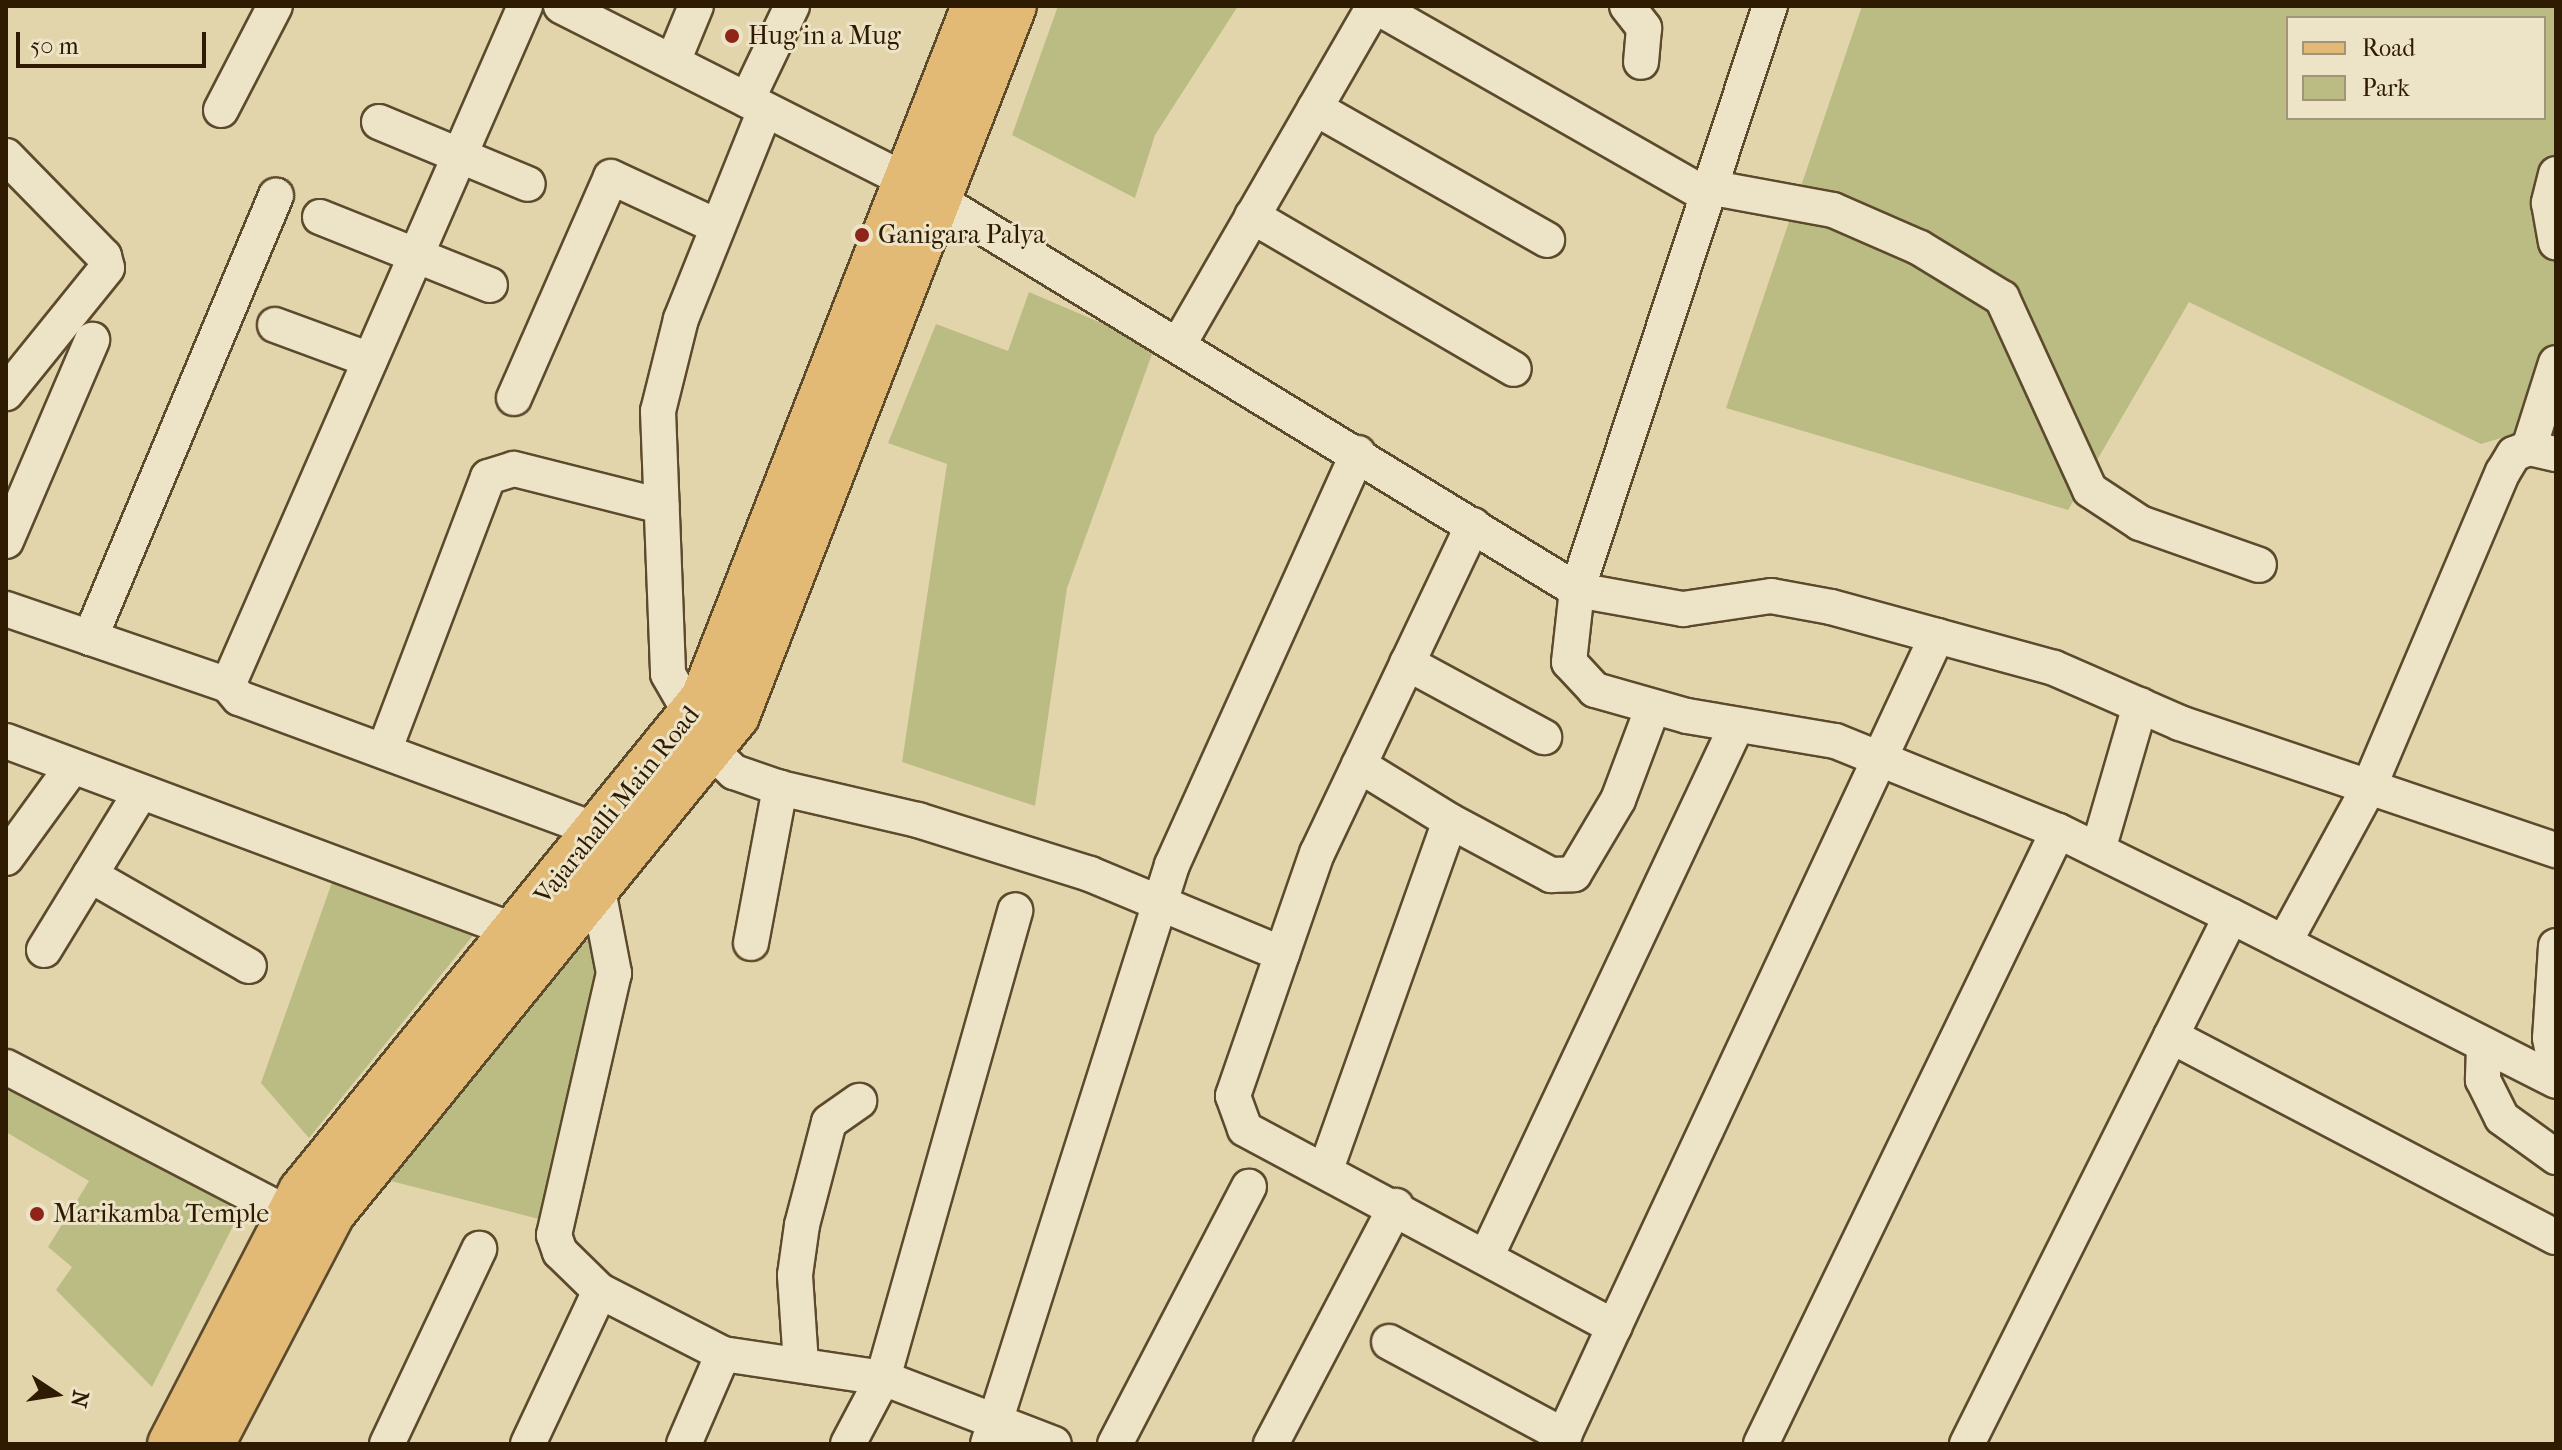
<!DOCTYPE html>
<html>
<head>
<meta charset="utf-8">
<style>
	body { margin:0 }
	#map { position:relative; width:2562px; height:1450px; overflow:hidden; background:#e3d5ab; font-family:"IM FELL French Canon",serif }
	div>[style] { position:absolute }
	.green>* { inset:0; background:#bbbb84 }
	.roads { filter:drop-shadow(2px 0 #5c4a2c) drop-shadow(-2px 0 #5c4a2c) drop-shadow(0 2px #5c4a2c) drop-shadow(0 -2px #5c4a2c) }
	.minor>* { height:34px; margin:-17px; padding:0 17px; transform-origin:17px; border-radius:17px; background:#ede4c8 }
	.major>* { height:44px; margin:-22px; padding:0 22px; transform-origin:22px; border-radius:22px; background:#e2ba76 }
	.dots>* { width:22px; height:22px; translate:-50% -50%; box-sizing:border-box; border:4px solid #ede4c8; border-radius:50% }
	span { translate:-50% -50%; white-space:nowrap; text-align:center; line-height:1.15; -webkit-text-stroke:6px #ede4c8; paint-order:stroke }
	.poi-label { font-size:26px; color:#2f1b01 }
	.left { translate:0 -50%; text-align:left }
	.street-label { font-size:26px; color:#2f1b01 }
	.frame { position:absolute; inset:0; border:8px solid #2f1b01; pointer-events:none }
	.legend { position:absolute; left:2286px; top:16px; width:260px; height:104px; box-sizing:border-box; background:#ede4c8; border:2px solid #a19478; margin:0; padding:10px 14px; list-style:none; font-size:24px; color:#2f1b01 }
	.legend li { display:flex; align-items:center; gap:16px; height:40px }
	.legend b { width:40px; border:2px solid #a19478 }
	.north { position:absolute; left:16px; top:1354px; width:80px; height:80px; -webkit-text-stroke:6px #ede4c8; paint-order:stroke; rotate:102deg; font-size:22px; font-weight:700; line-height:32px; text-align:center; color:#2f1b01 }
	.north::after { content:''; display:block; margin:auto; width:28px; height:36px; background:#2f1b01; clip-path:polygon(50% 0,100% 100%,50% 72%,0 100%) }
	.scale { position:absolute; left:16px; top:32px; width:190px; height:36px; box-sizing:border-box; border:4px solid #2f1b01; border-top:0; padding-left:10px; font-size:24px; line-height:28px; white-space:nowrap; color:#2f1b01; -webkit-text-stroke:6px #ede4c8; paint-order:stroke }
</style>
</head>
<body>
<div id="map">
	<div class="green">
		<div style="clip-path:polygon(1058px 6px,1238px 6px,1155px 135px,1135px 198px,1012px 135px)"></div>
		<div style="clip-path:polygon(evenodd,1862px 6px,2556px 6px,2556px 428px,2548px 424px,2481px 444px,2189px 302px,2068px 510px,1726px 408px,1862px 6px,2288px 18px,2544px 18px,2544px 118px,2288px 118px,2288px 18px)"></div>
		<div style="clip-path:polygon(1029px 292px,1155px 346px,1067px 588px,1035px 806px,902px 762px,947px 464px,888px 443px,936px 324px,1008px 351px)"></div>
		<div style="clip-path:polygon(335px 874px,479px 928px,309px 1138px,261px 1083px)"></div>
		<div style="clip-path:polygon(589px 937px,603px 984px,539px 1219px,387px 1180px)"></div>
		<div style="clip-path:polygon(15px 1083px,240px 1212px,152px 1387px,56px 1290px,72px 1267px,48px 1247px,89px 1181px,6px 1132px,6px 1095px)"></div>
	</div>
	<div class="roads">
		<div class="minor">
			<div style="left:525px;top:6px;width:741px;rotate:113.62deg"></div>
			<div style="left:228px;top:685px;width:17px;rotate:50deg"></div>
			<div style="left:239px;top:698px;width:383px;rotate:20.3deg"></div>
			<div style="left:561px;top:6px;width:390px;rotate:26.8deg"></div>
			<div style="left:909px;top:182px;width:783px;rotate:31.42deg"></div>
			<div style="left:1577px;top:590px;width:615px;rotate:-71.71deg"></div>
			<div style="left:1375px;top:6px;width:381px;rotate:29.7deg"></div>
			<div style="left:1627px;top:6px;width:28px;rotate:52deg"></div>
			<div style="left:1644px;top:28px;width:34px;rotate:95deg"></div>
			<div style="left:674px;top:59px;width:57px;rotate:-67.5deg"></div>
			<div style="left:747px;top:100px;width:104px;rotate:-64.4deg"></div>
			<div style="left:1315px;top:108px;width:267px;rotate:29.6deg"></div>
			<div style="left:221px;top:110px;width:117px;rotate:-62.6deg"></div>
			<div style="left:765px;top:110px;width:225px;rotate:111.9deg"></div>
			<div style="left:681px;top:319px;width:95px;rotate:104deg"></div>
			<div style="left:658px;top:411px;width:263px;rotate:87.8deg"></div>
			<div style="left:668px;top:674px;width:90px;rotate:60deg"></div>
			<div style="left:713px;top:752px;width:29px;rotate:44deg"></div>
			<div style="left:734px;top:772px;width:49px;rotate:19.2deg"></div>
			<div style="left:780px;top:788px;width:142px;rotate:13.1deg"></div>
			<div style="left:918px;top:820px;width:180px;rotate:17.4deg"></div>
			<div style="left:1090px;top:874px;width:208px;rotate:22.6deg"></div>
			<div style="left:379px;top:122px;width:161px;rotate:22.6deg"></div>
			<div style="left:6px;top:156px;width:140px;rotate:45.6deg"></div>
			<div style="left:104px;top:256px;width:12px;rotate:76deg"></div>
			<div style="left:107px;top:268px;width:161px;rotate:128.9deg"></div>
			<div style="left:2556px;top:174px;width:30px;rotate:104deg"></div>
			<div style="left:2549px;top:203px;width:40px;rotate:80deg"></div>
			<div style="left:1708px;top:187px;width:127px;rotate:10.4deg"></div>
			<div style="left:1833px;top:210px;width:95px;rotate:23.6deg"></div>
			<div style="left:1920px;top:248px;width:96px;rotate:31.4deg"></div>
			<div style="left:2002px;top:298px;width:211px;rotate:65.4deg"></div>
			<div style="left:2090px;top:490px;width:60px;rotate:33.4deg"></div>
			<div style="left:2140px;top:523px;width:126px;rotate:19.4deg"></div>
			<div style="left:1252px;top:216px;width:303px;rotate:30.3deg"></div>
			<div style="left:320px;top:217px;width:183px;rotate:21.8deg"></div>
			<div style="left:275px;top:325px;width:101px;rotate:20.2deg"></div>
			<div style="left:1180px;top:342px;width:388px;rotate:-60deg"></div>
			<div style="left:514px;top:398px;width:241px;rotate:-66.3deg"></div>
			<div style="left:611px;top:177px;width:116px;rotate:25deg"></div>
			<div style="left:2529px;top:448px;width:89px;rotate:-72.4deg"></div>
			<div style="left:1473px;top:525px;width:363px;rotate:115.4deg"></div>
			<div style="left:1317px;top:853px;width:257px;rotate:109.1deg"></div>
			<div style="left:1233px;top:1096px;width:35px;rotate:70deg"></div>
			<div style="left:1245px;top:1129px;width:419px;rotate:28.2deg"></div>
			<div style="left:1614px;top:1327px;width:129px;rotate:114.8deg"></div>
			<div style="left:6px;top:541px;width:219px;rotate:-66.8deg"></div>
			<div style="left:6px;top:609px;width:235px;rotate:18.9deg"></div>
			<div style="left:90px;top:638px;width:480px;rotate:-67.2deg"></div>
			<div style="left:1407px;top:663px;width:156px;rotate:28.4deg"></div>
			<div style="left:6px;top:741px;width:543px;rotate:20.47deg"></div>
			<div style="left:384px;top:751px;width:293px;rotate:-69.2deg"></div>
			<div style="left:488px;top:477px;width:27px;rotate:-17deg"></div>
			<div style="left:514px;top:469px;width:152px;rotate:14.1deg"></div>
			<div style="left:1450px;top:821px;width:115px;rotate:28.1deg"></div>
			<div style="left:1551px;top:875px;width:23px;rotate:-2deg"></div>
			<div style="left:1574px;top:874px;width:86px;rotate:-59.3deg"></div>
			<div style="left:1618px;top:800px;width:99px;rotate:-69.4deg"></div>
			<div style="left:2098px;top:850px;width:151px;rotate:-73.8deg"></div>
			<div style="left:6px;top:858px;width:112px;rotate:-54deg"></div>
			<div style="left:90px;top:875px;width:183px;rotate:29.8deg"></div>
			<div style="left:598px;top:890px;width:85px;rotate:79.1deg"></div>
			<div style="left:614px;top:973px;width:269px;rotate:102.9deg"></div>
			<div style="left:554px;top:1235px;width:18px;rotate:71deg"></div>
			<div style="left:560px;top:1252px;width:56px;rotate:44.3deg"></div>
			<div style="left:600px;top:1291px;width:138px;rotate:27.1deg"></div>
			<div style="left:2231px;top:916px;width:364px;rotate:26.9deg"></div>
			<div style="left:751px;top:943px;width:158px;rotate:-79.4deg"></div>
			<div style="left:2284px;top:943px;width:178px;rotate:-61.4deg"></div>
			<div style="left:2369px;top:787px;width:342px;rotate:-67deg"></div>
			<div style="left:2503px;top:472px;width:21px;rotate:-59deg"></div>
			<div style="left:2514px;top:454px;width:16px;rotate:-22deg"></div>
			<div style="left:2529px;top:448px;width:28px;rotate:13deg"></div>
			<div style="left:2556px;top:946px;width:92px;rotate:93.7deg"></div>
			<div style="left:2550px;top:1038px;width:31px;rotate:79deg"></div>
			<div style="left:44px;top:950px;width:182px;rotate:-58.5deg"></div>
			<div style="left:2171px;top:1036px;width:434px;rotate:27.6deg"></div>
			<div style="left:2484px;top:1047px;width:33px;rotate:92deg"></div>
			<div style="left:2483px;top:1080px;width:42px;rotate:63.4deg"></div>
			<div style="left:2502px;top:1118px;width:67px;rotate:35.8deg"></div>
			<div style="left:6px;top:1067px;width:318px;rotate:27.5deg"></div>
			<div style="left:1326px;top:1169px;width:369px;rotate:-70.4deg"></div>
			<div style="left:1450px;top:821px;width:107px;rotate:-148.4deg"></div>
			<div style="left:1487px;top:1255px;width:586px;rotate:-64.75deg"></div>
			<div style="left:1614px;top:1327px;width:763px;rotate:-64.95deg"></div>
			<div style="left:1389px;top:1342px;width:199px;rotate:28.2deg"></div>
			<div style="left:801px;top:1364px;width:89px;rotate:-93.9deg"></div>
			<div style="left:795px;top:1275px;width:50px;rotate:-82deg"></div>
			<div style="left:802px;top:1225px;width:106px;rotate:-75.3deg"></div>
			<div style="left:829px;top:1122px;width:37px;rotate:-35deg"></div>
			<div style="left:387px;top:1444px;width:216px;rotate:-64.7deg"></div>
			<div style="left:528px;top:1444px;width:169px;rotate:-64.8deg"></div>
			<div style="left:684px;top:1444px;width:98px;rotate:-66.6deg"></div>
			<div style="left:723px;top:1354px;width:162px;rotate:8.5deg"></div>
			<div style="left:883px;top:1378px;width:183px;rotate:21.1deg"></div>
			<div style="left:848px;top:1444px;width:75px;rotate:-62.1deg"></div>
			<div style="left:883px;top:1378px;width:486px;rotate:-74.2deg"></div>
			<div style="left:988px;top:1444px;width:608px;rotate:-72.37deg"></div>
			<div style="left:1172px;top:865px;width:452px;rotate:-65.7deg"></div>
			<div style="left:1115px;top:1444px;width:290px;rotate:-62.5deg"></div>
			<div style="left:1271px;top:1444px;width:269px;rotate:-62.3deg"></div>
			<div style="left:1761px;top:1444px;width:681px;rotate:-64.15deg"></div>
			<div style="left:1967px;top:1444px;width:590px;rotate:-63.43deg"></div>
			<div style="left:2231px;top:916px;width:193px;rotate:-153.8deg"></div>
			<div style="left:2058px;top:831px;width:240px;rotate:-158deg"></div>
			<div style="left:1835px;top:741px;width:150px;rotate:-170.4deg"></div>
			<div style="left:1687px;top:716px;width:96px;rotate:-164.2deg"></div>
			<div style="left:1595px;top:690px;width:38px;rotate:-133deg"></div>
			<div style="left:1569px;top:662px;width:72px;rotate:-83.7deg"></div>
			<div style="left:1577px;top:590px;width:108px;rotate:10.2deg"></div>
			<div style="left:1683px;top:609px;width:89px;rotate:-8.4deg"></div>
			<div style="left:1771px;top:596px;width:61px;rotate:10.4deg"></div>
			<div style="left:1831px;top:607px;width:231px;rotate:15.3deg"></div>
			<div style="left:2054px;top:668px;width:137px;rotate:23.6deg"></div>
			<div style="left:2180px;top:723px;width:397px;rotate:18.7deg"></div>
		</div>
		<div class="major">
			<div style="left:170px;top:1444px;width:285px;rotate:-62.6deg"></div>
			<div style="left:301px;top:1191px;width:636px;rotate:-50.81deg"></div>
			<div style="left:703px;top:698px;width:743px;rotate:-68.61deg"></div>
			<div style="left:212px;top:1444px;width:261px;rotate:-62.4deg"></div>
			<div style="left:333px;top:1213px;width:640px;rotate:-50.89deg"></div>
			<div style="left:737px;top:716px;width:762px;rotate:-68.69deg"></div>
		</div>
	</div>
	<div class="dots">
		<div style="left:732px;top:36px;background:#8f2418"></div>
		<div style="left:862px;top:235px;background:#8f2418"></div>
		<div style="left:37px;top:1214px;background:#8f2418"></div>
	</div>
	<div class="poi-label">
		<span class="left" style="left:748px;top:36px">Hug in a Mug</span>
		<span class="left" style="left:878px;top:235px">Ganigara Palya</span>
		<span class="left" style="left:53px;top:1214px">Marikamba Temple</span>
	</div>
	<div class="street-label">
		<span style="left:617px;top:805px;rotate:-51deg">Vajarahalli Main Road</span>
	</div>
	<div class="frame"></div>
	<ul class="legend">
	<li><b style="height:10px;background:#e2ba76"></b>Road</li>
	<li><b style="height:22px;background:#bbbb84"></b>Park</li>
	</ul>
	<div class="north">N</div>
	<div class="scale">50 m</div>
</div>
</body>
</html>
